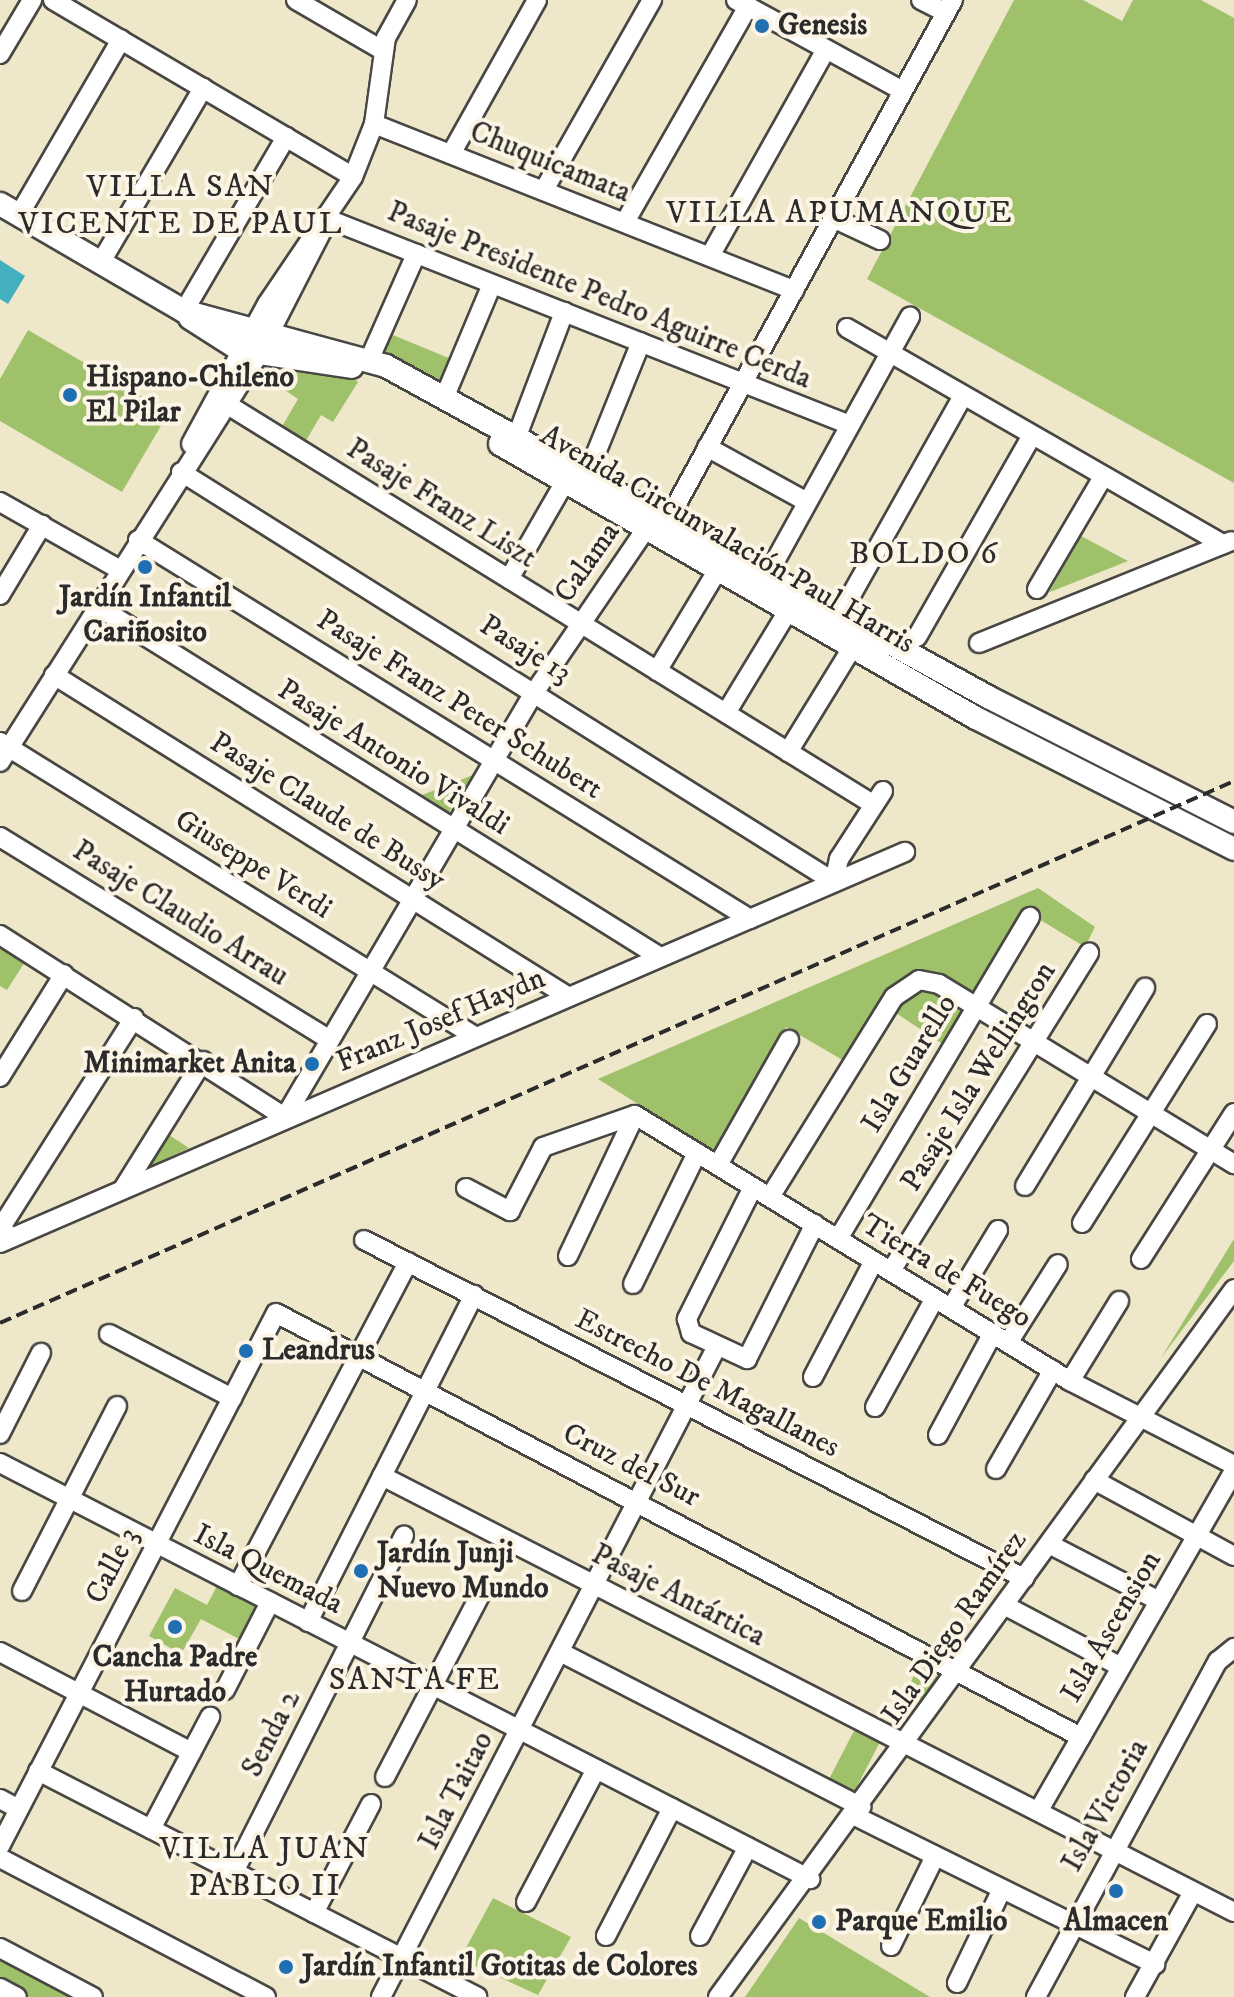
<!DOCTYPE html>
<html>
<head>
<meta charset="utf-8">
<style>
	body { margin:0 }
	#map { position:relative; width:1234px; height:1997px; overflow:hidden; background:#eee7ca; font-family:"IM FELL DW Pica",serif }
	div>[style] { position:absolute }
	.green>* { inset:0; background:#9ec16a }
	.water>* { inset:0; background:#42b0bf }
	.roads { filter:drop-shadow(2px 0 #484743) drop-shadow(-2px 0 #484743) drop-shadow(0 2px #484743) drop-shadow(0 -2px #484743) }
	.minor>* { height:18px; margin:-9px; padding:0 9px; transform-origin:9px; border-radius:9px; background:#fff }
	.major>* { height:22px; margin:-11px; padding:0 11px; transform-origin:11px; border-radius:11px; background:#fff }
	.rail>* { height:4px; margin-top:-2px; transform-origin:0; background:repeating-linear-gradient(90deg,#2b2b2b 0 12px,transparent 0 18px) }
	.dots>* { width:22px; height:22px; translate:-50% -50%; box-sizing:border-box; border:4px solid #fcf5e5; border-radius:50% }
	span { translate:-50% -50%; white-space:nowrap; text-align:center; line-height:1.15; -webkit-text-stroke:8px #fcf5e5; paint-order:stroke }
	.poi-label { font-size:30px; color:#2b2b2b; font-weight:700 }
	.left { translate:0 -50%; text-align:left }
	.right { translate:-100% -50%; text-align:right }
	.street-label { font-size:30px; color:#2b2b2b }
	.neighbourhood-label { font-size:32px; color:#2b2b2b; letter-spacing:2px }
</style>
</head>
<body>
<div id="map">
	<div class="green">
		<div style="clip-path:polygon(1014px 0,1083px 0,1122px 21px,1133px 0,1201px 0,1234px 18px,1234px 483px,867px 279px)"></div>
		<div style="clip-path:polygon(28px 330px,169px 412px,122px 492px,0 421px,0 379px)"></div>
		<div style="clip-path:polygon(388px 333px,456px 361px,444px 391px,379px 356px)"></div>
		<div style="clip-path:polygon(254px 369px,349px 376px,358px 382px,333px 422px,321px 415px,304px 444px,280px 430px,298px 399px)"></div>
		<div style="clip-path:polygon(1081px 536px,1128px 561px,1050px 592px,1050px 591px)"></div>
		<div style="clip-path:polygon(473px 775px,444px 820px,412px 799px)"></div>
		<div style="clip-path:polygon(1038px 888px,1095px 927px,1085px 947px,1024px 910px,944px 1045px,881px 1003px,846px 1062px,786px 1027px,715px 1152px,598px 1079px)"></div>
		<div style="clip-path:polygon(0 945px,28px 957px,7px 990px,0 986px)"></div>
		<div style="clip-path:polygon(169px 1135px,189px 1148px,147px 1168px)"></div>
		<div style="clip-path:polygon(1234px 1239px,1234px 1261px,1161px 1358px)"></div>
		<div style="clip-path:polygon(218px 1584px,261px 1606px,243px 1641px,201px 1619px,181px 1654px,149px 1636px,175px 1588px,207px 1605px)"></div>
		<div style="clip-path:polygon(918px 1666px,945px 1680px,928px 1706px,906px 1693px)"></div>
		<div style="clip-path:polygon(855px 1729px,880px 1742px,853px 1794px,828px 1781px)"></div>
		<div style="clip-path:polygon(493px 1898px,571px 1937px,538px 1995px,460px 1959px)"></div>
		<div style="clip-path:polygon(799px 1918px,930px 1997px,745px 1997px)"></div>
		<div style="clip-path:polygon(0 1959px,70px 1997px,27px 1997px,0 1983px)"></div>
	</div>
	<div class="water">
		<div style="clip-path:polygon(0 260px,25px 276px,8px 304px,0 299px)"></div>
	</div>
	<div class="roads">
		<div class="minor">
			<div style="left:53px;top:0;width:348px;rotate:30.5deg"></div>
			<div style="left:296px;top:0;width:99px;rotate:30.2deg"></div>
			<div style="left:736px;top:0;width:190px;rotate:28.6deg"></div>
			<div style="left:921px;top:0;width:28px;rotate:27deg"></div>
			<div style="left:0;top:54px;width:63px;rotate:-59.3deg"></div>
			<div style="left:374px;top:124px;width:452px;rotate:21.6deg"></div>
			<div style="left:451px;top:154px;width:176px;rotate:-60.8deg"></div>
			<div style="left:544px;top:190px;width:219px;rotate:-60.4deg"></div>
			<div style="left:19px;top:215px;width:203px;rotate:-59.8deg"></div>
			<div style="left:833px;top:218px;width:52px;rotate:25.1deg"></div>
			<div style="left:328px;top:219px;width:561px;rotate:21.54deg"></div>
			<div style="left:625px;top:222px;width:249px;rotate:-60.3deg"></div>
			<div style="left:710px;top:256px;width:237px;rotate:-60.7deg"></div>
			<div style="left:101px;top:262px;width:202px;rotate:-59.6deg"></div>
			<div style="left:184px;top:311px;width:202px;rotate:-59.6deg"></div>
			<div style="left:847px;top:328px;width:434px;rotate:29.9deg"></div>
			<div style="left:370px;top:358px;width:114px;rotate:-66.1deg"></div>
			<div style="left:445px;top:396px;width:121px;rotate:-67.2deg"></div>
			<div style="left:228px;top:405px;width:756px;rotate:31.76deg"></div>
			<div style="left:517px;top:436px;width:133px;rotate:-69.2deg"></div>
			<div style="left:191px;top:444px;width:159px;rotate:-61.5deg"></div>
			<div style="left:267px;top:304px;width:153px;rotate:-55.9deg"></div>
			<div style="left:353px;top:177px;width:57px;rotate:-68.4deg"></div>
			<div style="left:374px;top:124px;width:87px;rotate:-82.1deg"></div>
			<div style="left:386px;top:38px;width:43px;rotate:-61.1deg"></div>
			<div style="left:707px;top:447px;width:114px;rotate:28.8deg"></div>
			<div style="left:181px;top:472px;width:771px;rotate:32.12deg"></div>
			<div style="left:588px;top:473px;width:141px;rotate:-68deg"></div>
			<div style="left:0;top:502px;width:138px;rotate:29.5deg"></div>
			<div style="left:138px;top:540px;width:720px;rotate:31.77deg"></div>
			<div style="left:768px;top:574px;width:294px;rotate:-61.1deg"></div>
			<div style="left:509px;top:579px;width:114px;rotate:-60.1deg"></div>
			<div style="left:1037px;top:589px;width:130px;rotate:-59.5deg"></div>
			<div style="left:0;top:595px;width:82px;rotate:-59deg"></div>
			<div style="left:97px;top:606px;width:663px;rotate:31.94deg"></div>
			<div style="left:840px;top:615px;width:251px;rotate:-60.7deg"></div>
			<div style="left:917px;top:637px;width:232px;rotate:-60.3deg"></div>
			<div style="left:979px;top:643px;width:272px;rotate:-22deg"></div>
			<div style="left:657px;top:671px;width:122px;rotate:-59deg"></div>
			<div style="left:54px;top:675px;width:607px;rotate:32.02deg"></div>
			<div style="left:726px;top:713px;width:125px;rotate:-58.7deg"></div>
			<div style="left:0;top:742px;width:560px;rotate:31.79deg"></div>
			<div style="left:788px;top:752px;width:128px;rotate:-58.4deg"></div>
			<div style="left:0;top:762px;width:483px;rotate:-57.6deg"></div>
			<div style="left:259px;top:354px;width:152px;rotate:-62.9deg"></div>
			<div style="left:0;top:837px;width:387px;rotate:31.6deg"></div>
			<div style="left:834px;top:882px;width:24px;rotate:-78deg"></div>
			<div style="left:839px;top:859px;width:81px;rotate:-57.1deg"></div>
			<div style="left:0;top:935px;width:338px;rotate:32.6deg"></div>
			<div style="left:285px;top:1117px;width:495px;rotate:-59.6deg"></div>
			<div style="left:536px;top:690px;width:190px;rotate:-55.7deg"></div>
			<div style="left:643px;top:533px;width:30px;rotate:-30deg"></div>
			<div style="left:669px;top:518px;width:591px;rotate:-61.27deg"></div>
			<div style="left:0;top:1077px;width:121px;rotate:-58.1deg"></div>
			<div style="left:635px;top:1115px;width:510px;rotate:31.45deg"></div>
			<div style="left:1070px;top:1381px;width:184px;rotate:27.1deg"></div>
			<div style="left:718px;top:1165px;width:144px;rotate:-60.4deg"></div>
			<div style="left:1025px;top:1186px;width:232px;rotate:-58.8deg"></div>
			<div style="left:753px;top:1187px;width:148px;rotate:116.6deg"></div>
			<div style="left:687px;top:1319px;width:15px;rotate:74deg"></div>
			<div style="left:691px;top:1333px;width:62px;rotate:24.9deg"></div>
			<div style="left:747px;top:1359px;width:151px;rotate:-63.3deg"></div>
			<div style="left:466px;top:1188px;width:50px;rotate:27.6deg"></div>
			<div style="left:510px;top:1211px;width:72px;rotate:-62.7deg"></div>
			<div style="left:543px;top:1147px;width:97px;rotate:-19.2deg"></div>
			<div style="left:123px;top:1189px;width:151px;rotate:-58deg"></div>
			<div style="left:770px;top:1197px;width:235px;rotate:-58.2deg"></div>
			<div style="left:894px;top:997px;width:30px;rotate:-34deg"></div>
			<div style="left:919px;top:980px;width:20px;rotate:11deg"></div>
			<div style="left:939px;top:984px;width:346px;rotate:31.4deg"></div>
			<div style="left:1082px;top:1223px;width:235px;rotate:-57.9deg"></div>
			<div style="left:12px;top:1237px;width:14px;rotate:-146deg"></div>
			<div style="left:0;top:1229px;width:250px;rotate:-57.6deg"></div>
			<div style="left:838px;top:1239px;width:375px;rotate:-59.2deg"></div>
			<div style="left:364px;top:1240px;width:742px;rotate:27.12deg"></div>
			<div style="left:0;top:1243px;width:986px;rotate:-23.37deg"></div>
			<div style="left:568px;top:1256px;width:156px;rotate:-64.6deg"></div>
			<div style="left:1141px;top:1259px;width:173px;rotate:-57.5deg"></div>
			<div style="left:891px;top:1271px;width:375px;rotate:-58.1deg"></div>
			<div style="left:633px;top:1284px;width:146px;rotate:-64deg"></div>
			<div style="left:951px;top:1308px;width:91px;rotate:-58.9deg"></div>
			<div style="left:109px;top:1334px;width:139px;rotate:27.5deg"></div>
			<div style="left:1008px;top:1343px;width:93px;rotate:-57.7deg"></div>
			<div style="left:813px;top:1377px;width:131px;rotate:-62.3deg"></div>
			<div style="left:1070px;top:1381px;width:94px;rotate:-58.5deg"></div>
			<div style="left:875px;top:1407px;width:124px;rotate:-61.2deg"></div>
			<div style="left:0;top:1434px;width:91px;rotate:-63.2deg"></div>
			<div style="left:938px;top:1435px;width:116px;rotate:-61.7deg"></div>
			<div style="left:0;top:1463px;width:911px;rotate:27.18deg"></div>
			<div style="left:996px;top:1469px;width:114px;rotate:-60.1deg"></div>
			<div style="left:382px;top:1476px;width:957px;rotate:27.1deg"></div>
			<div style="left:1094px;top:1480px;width:159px;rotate:28.5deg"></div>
			<div style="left:1049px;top:1544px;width:124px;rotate:27.4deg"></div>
			<div style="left:238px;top:1586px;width:366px;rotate:-62.3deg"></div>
			<div style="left:22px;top:1591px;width:208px;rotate:-62.8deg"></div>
			<div style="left:1004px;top:1605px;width:132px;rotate:27.9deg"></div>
			<div style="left:308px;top:1622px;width:367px;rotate:-63.1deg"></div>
			<div style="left:0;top:1652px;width:216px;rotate:27.6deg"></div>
			<div style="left:560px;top:1652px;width:339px;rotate:27.2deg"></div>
			<div style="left:225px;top:1690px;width:99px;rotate:-62.9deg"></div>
			<div style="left:38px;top:1771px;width:494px;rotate:27.2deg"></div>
			<div style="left:385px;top:1777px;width:213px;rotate:-62.4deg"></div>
			<div style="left:0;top:1799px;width:21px;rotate:28deg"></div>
			<div style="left:1039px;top:1810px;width:391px;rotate:-60.1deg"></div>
			<div style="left:855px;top:1816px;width:335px;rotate:26.3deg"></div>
			<div style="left:151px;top:1829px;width:127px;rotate:-62.2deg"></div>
			<div style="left:0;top:1846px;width:600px;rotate:-62.62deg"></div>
			<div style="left:276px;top:1313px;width:910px;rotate:27.78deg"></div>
			<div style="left:0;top:1858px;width:300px;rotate:27.6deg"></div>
			<div style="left:234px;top:1872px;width:377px;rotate:-63.2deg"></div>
			<div style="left:526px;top:1902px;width:150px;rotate:-62.2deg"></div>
			<div style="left:314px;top:1913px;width:123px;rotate:-62.4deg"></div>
			<div style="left:606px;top:1936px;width:144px;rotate:-62.7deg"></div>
			<div style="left:700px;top:1936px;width:101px;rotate:-61.7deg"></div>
			<div style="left:891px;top:1946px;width:100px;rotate:-63.9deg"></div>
			<div style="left:0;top:1948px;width:105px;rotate:27.8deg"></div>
			<div style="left:957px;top:1983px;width:104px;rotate:-64.4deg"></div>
			<div style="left:0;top:1988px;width:19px;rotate:28deg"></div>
			<div style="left:381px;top:1997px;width:724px;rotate:-62.69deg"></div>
			<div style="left:718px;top:1997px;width:876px;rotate:-53.91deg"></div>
			<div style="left:1036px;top:1997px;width:382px;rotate:-61.6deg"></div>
			<div style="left:1218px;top:1661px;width:21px;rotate:-39deg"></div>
			<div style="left:1135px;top:1997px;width:120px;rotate:-61.1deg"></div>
		</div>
		<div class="major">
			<div style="left:0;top:204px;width:213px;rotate:30.2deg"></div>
			<div style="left:184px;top:311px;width:209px;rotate:15.2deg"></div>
			<div style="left:386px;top:366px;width:687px;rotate:28.8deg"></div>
			<div style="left:988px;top:697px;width:276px;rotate:26.9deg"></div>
			<div style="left:190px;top:318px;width:59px;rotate:32.6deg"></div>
			<div style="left:240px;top:350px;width:113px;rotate:8.6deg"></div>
			<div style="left:500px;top:444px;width:549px;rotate:29.93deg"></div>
			<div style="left:976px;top:718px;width:289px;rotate:26.9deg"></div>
		</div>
	</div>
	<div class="rail">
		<div style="left:0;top:1323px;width:1348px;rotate:-23.71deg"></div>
	</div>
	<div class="dots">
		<div style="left:762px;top:26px;background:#1f6fb2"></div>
		<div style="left:70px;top:395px;background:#1f6fb2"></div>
		<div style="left:145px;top:567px;background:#1f6fb2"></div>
		<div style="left:312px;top:1064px;background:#1f6fb2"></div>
		<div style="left:246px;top:1351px;background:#1f6fb2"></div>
		<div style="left:361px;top:1571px;background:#1f6fb2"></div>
		<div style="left:175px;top:1627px;background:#1f6fb2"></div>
		<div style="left:1116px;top:1891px;background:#1f6fb2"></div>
		<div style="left:819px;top:1922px;background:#1f6fb2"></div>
		<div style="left:286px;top:1967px;background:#1f6fb2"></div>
	</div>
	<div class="poi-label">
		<span class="left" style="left:778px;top:26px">Genesis</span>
		<span class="left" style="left:86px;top:395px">Hispano-Chileno<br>El Pilar</span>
		<span style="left:145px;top:615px">Jardín Infantil<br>Cariñosito</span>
		<span class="right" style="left:296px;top:1064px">Minimarket Anita</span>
		<span class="left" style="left:262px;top:1351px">Leandrus</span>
		<span class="left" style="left:377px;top:1571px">Jardín Junji<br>Nuevo Mundo</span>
		<span style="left:175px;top:1675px">Cancha Padre<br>Hurtado</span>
		<span class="left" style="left:835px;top:1922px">Parque Emilio</span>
		<span style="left:1116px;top:1922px">Almacen</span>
		<span class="left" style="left:302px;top:1967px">Jardín Infantil Gotitas de Colores</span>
	</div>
	<div class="street-label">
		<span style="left:550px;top:163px;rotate:22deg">Chuquicamata</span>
		<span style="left:599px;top:296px;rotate:22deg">Pasaje Presidente Pedro Aguirre Cerda</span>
		<span style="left:441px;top:504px;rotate:32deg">Pasaje Franz Liszt</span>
		<span style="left:727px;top:540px;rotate:30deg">Avenida Circunvalación Paul Harris</span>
		<span style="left:588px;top:563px;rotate:-55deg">Calama</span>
		<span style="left:525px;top:650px;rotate:32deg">Pasaje 13</span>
		<span style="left:459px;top:705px;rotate:32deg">Pasaje Franz Peter Schubert</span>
		<span style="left:393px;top:758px;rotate:32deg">Pasaje Antonio Vivaldi</span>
		<span style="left:327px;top:812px;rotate:32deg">Pasaje Claude de Bussy</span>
		<span style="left:253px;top:865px;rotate:32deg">Giuseppe Verdi</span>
		<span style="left:180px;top:914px;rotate:32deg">Pasaje Claudio Arrau</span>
		<span style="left:441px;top:1021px;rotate:-23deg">Franz Josef Haydn</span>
		<span style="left:910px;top:1064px;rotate:-59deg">Isla Guarello</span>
		<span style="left:979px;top:1077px;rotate:-58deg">Pasaje Isla Wellington</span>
		<span style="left:946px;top:1272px;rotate:31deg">Tierra de Fuego</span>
		<span style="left:707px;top:1384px;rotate:27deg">Estrecho De Magallanes</span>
		<span style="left:631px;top:1466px;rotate:27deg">Cruz del Sur</span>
		<span style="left:113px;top:1566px;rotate:-63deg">Calle 3</span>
		<span style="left:268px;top:1570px;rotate:27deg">Isla Quemada</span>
		<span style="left:678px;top:1596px;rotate:27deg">Pasaje Antártica</span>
		<span style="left:1112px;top:1627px;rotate:-60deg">Isla Ascension</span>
		<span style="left:955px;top:1628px;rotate:-55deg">Isla Diego Ramírez</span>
		<span style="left:272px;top:1734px;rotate:-63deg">Senda 2</span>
		<span style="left:457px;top:1791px;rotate:-63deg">Isla Taitao</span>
		<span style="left:1106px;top:1806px;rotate:-61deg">Isla Victoria</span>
	</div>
	<div class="neighbourhood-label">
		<span style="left:181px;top:206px">VILLA SAN<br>VICENTE DE PAUL</span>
		<span style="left:840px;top:213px">VILLA APUMANQUE</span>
		<span style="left:924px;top:554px">BOLDO 6</span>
		<span style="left:415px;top:1680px">SANTA FE</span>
		<span style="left:265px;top:1868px">VILLA JUAN<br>PABLO II</span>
	</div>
</div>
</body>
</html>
